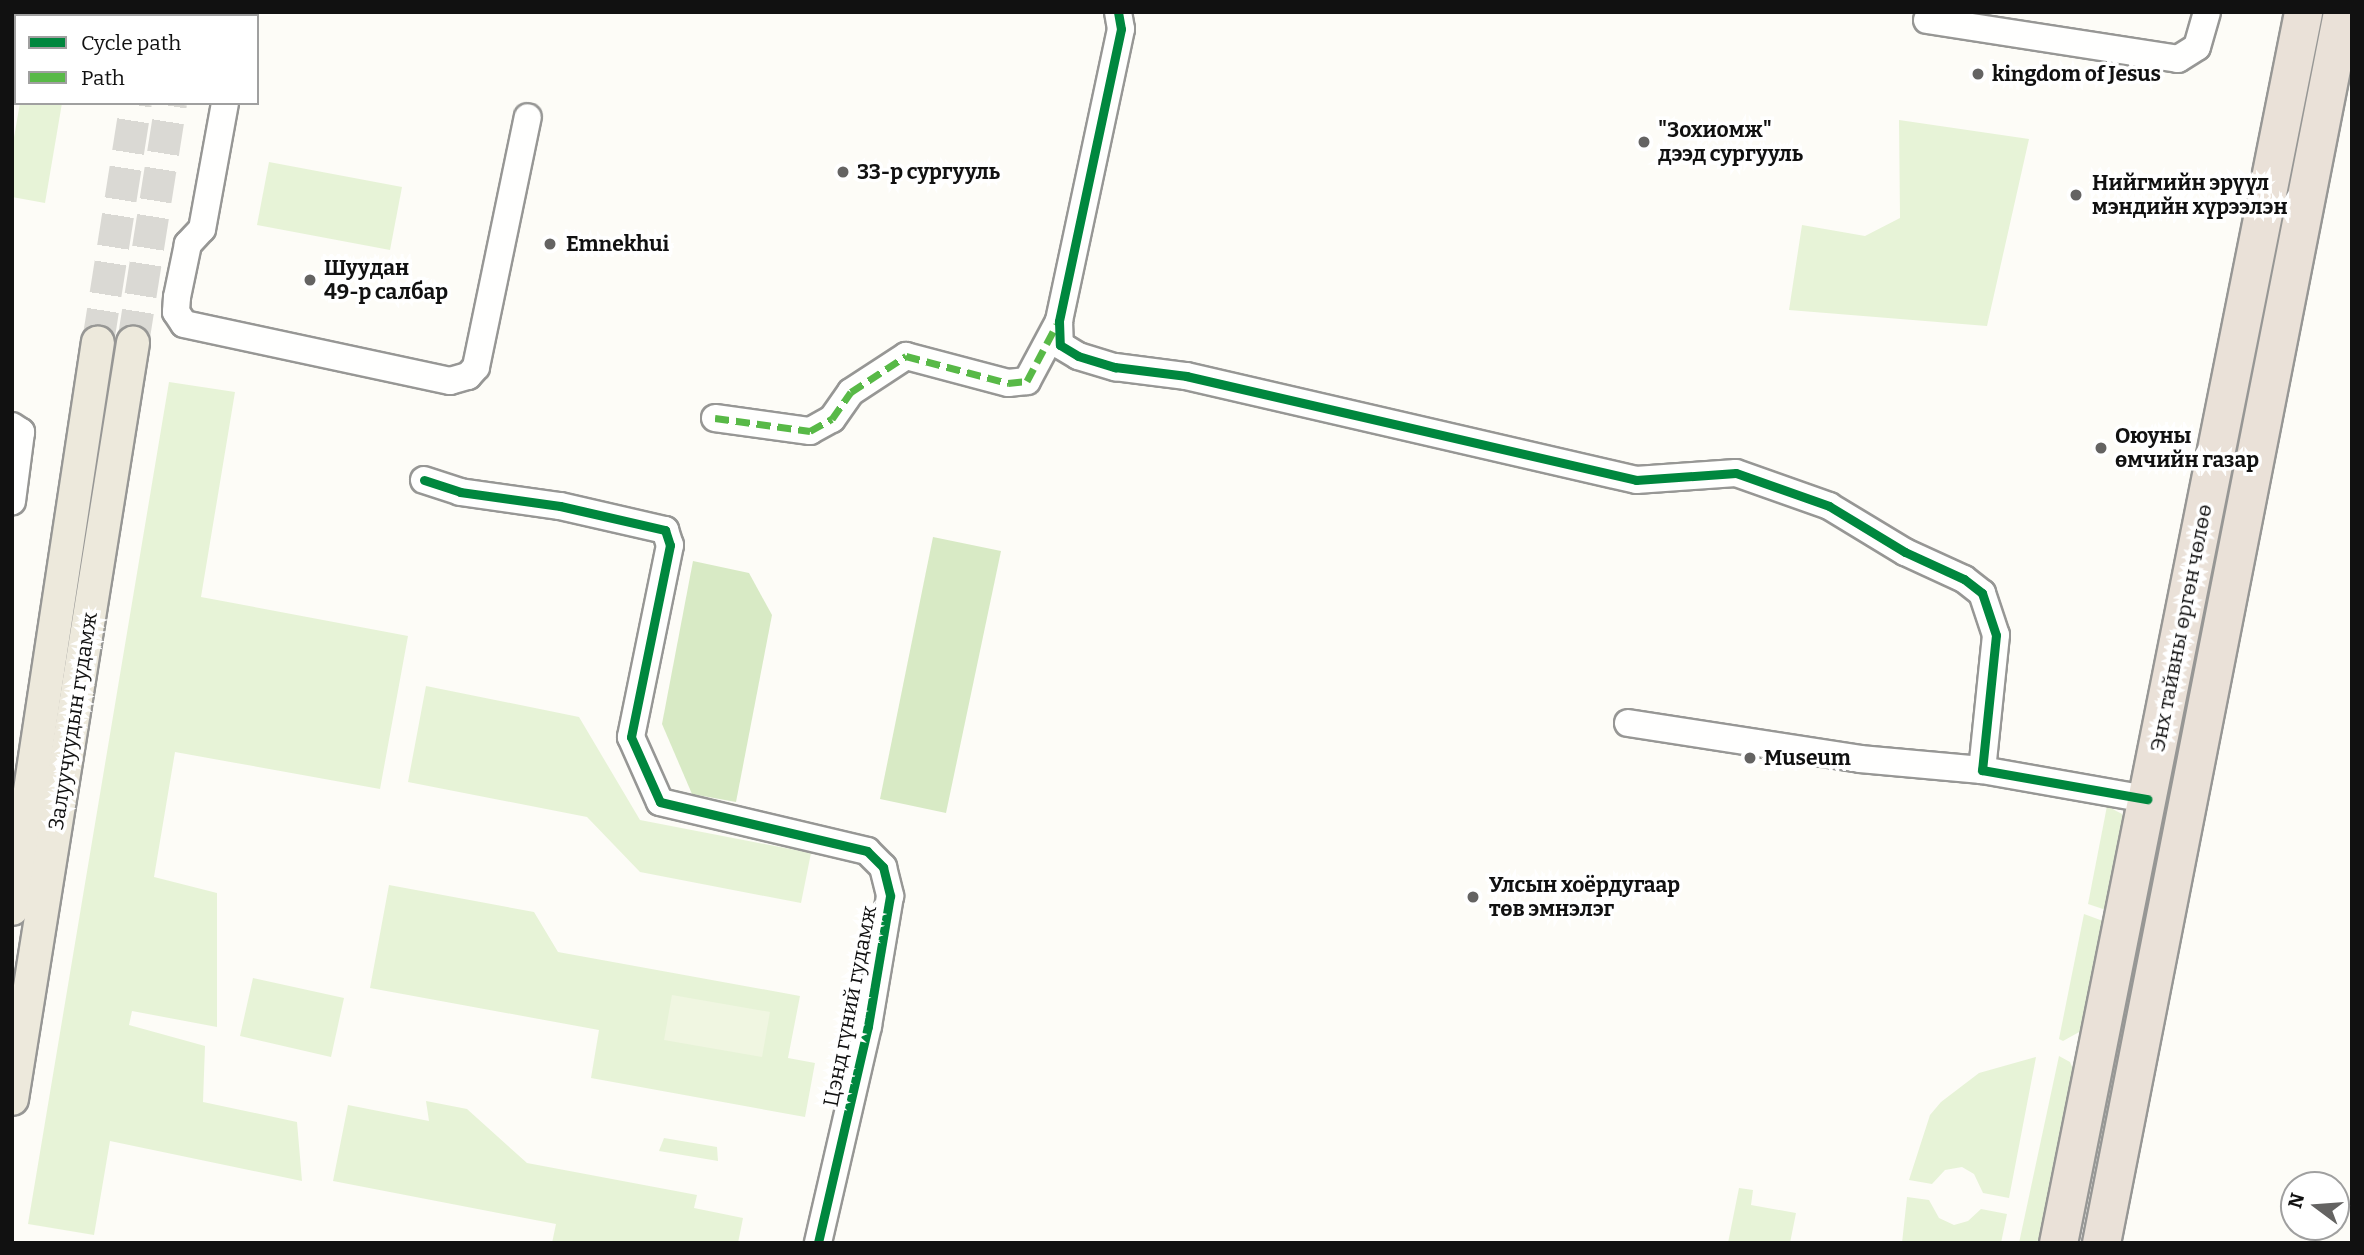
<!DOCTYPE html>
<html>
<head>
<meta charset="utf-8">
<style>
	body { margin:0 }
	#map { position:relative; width:2364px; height:1255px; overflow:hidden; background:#fdfcf7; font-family:Bitter,serif }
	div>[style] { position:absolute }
	.green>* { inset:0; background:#e7f3d7 }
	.forest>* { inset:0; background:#d8eac5 }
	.pitch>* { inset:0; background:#f0f6e1 }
	.major-tunnel>* { height:32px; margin-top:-16px; transform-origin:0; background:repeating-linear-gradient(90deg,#dad9d4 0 32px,transparent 0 48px) }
	.roads { filter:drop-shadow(2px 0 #979795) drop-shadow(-2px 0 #979795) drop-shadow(0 2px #979795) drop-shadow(0 -2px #979795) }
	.minor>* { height:26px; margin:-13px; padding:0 13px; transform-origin:13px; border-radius:13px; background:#fffffe }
	.major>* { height:32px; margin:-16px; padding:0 16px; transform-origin:16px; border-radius:16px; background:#ede9dc }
	.highway>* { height:37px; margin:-18.5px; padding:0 18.5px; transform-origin:18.5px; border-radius:18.5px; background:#eae1d8 }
	.quiet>* { height:7px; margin-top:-3.5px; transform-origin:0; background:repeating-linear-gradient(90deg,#58b947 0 14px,transparent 0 21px) }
	.cycleway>* { height:9px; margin:-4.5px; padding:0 4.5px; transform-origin:4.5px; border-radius:4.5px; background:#00873e }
	.dots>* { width:19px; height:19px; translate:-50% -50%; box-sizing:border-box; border:4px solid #fff; border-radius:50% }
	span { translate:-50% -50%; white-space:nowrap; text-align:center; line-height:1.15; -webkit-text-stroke:7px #fff; paint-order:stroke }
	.poi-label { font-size:21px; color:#111; font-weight:700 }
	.left { translate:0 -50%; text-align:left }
	.street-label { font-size:21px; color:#111 }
	.frame { position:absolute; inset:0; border:14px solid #111; pointer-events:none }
	.legend { position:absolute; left:14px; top:14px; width:245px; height:91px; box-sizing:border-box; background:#fff; border:2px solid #a0a0a0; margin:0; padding:9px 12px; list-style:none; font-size:21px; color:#111 }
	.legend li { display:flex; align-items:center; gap:14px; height:35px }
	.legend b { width:35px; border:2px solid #a0a0a0 }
	.north { position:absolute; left:2280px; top:1171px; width:70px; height:70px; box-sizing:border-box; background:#fff; border:2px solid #a0a0a0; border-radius:50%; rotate:286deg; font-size:19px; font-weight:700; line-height:28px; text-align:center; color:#111 }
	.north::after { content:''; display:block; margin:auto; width:24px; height:32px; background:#646362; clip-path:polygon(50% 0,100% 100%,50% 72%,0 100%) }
</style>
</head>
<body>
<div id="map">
	<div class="green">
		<div style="clip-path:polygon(20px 103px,62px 103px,45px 203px,12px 197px,12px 149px)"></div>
		<div style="clip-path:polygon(1899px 120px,2029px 139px,1987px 326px,1789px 310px,1802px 225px,1865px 236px,1900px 218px)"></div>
		<div style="clip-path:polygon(269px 162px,402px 187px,390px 250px,257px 225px)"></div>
		<div style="clip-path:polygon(169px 382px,235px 392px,201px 597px,408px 636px,380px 789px,175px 752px,154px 877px,217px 893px,217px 1027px,132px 1011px,129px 1025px,205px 1046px,203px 1102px,297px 1122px,302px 1181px,110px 1141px,94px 1235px,28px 1224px)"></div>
		<div style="clip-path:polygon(426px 686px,579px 717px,640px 820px,811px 853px,801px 903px,640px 872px,587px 817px,408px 782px)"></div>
		<div style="clip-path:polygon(2107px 806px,2122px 814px,2124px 825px,2106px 910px,2088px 904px)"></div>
		<div style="clip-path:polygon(389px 885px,534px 912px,558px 952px,800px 996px,788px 1058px,815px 1063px,805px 1117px,591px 1078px,599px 1030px,370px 988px)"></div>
		<div style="clip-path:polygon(2084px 914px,2103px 921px,2081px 1031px,2063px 1041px,2059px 1039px)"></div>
		<div style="clip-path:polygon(253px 978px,344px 998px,331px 1057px,240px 1036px)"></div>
		<div style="clip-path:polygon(2059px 1056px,2070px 1062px,2075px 1074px,2040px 1243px,2019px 1243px)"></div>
		<div style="clip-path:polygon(2036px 1057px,2009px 1198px,1983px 1193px,1974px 1174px,1962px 1167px,1945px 1170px,1932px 1184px,1909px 1180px,1930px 1115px,1941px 1102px,1979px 1073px)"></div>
		<div style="clip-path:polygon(426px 1101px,467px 1109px,527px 1163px,697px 1195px,694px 1208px,743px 1218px,738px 1243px,552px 1243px,556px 1224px,333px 1181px,348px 1105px,429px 1121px)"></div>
		<div style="clip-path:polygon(664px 1138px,717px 1147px,718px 1161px,659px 1151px)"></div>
		<div style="clip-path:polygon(1739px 1188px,1753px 1190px,1751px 1205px,1796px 1213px,1790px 1243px,1728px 1243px)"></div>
		<div style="clip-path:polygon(1907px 1197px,1929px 1200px,1939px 1218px,1954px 1225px,1968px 1221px,1981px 1209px,2007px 1214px,2001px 1243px,1902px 1243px)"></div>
	</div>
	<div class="forest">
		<div style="clip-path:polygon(933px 537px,1001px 551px,946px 813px,880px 799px)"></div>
		<div style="clip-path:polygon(693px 561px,749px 573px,772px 615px,736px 802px,692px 794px,662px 724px)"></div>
	</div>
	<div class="pitch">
		<div style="clip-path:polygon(672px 995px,770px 1012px,762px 1057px,664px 1040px)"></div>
	</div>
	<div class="major-tunnel">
		<div style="left:150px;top:16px;width:4px;rotate:-90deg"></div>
		<div style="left:185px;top:16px;width:4px;rotate:-90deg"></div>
		<div style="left:98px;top:342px;width:242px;rotate:-81deg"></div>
		<div style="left:133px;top:343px;width:243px;rotate:-81deg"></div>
	</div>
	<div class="roads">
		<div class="minor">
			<div style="left:1118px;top:12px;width:17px;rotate:80deg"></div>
			<div style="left:1121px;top:29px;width:299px;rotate:102deg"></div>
			<div style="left:1059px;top:321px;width:24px;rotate:88deg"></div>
			<div style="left:1060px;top:345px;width:21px;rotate:31deg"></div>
			<div style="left:1078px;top:356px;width:39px;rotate:17deg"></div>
			<div style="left:1115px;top:367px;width:72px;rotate:7.2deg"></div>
			<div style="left:1186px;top:376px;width:462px;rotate:13deg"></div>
			<div style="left:1636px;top:480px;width:100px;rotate:-4deg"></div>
			<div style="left:1736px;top:473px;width:99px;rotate:19.5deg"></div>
			<div style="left:1829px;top:506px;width:89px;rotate:31.2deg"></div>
			<div style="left:1905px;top:552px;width:65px;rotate:24.6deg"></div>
			<div style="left:1964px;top:579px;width:23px;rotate:38deg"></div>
			<div style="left:1982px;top:593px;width:44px;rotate:71.6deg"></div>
			<div style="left:1996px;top:635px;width:136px;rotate:95.9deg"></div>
			<div style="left:1982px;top:770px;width:168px;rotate:10deg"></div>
			<div style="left:238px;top:16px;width:4px;rotate:-76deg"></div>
			<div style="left:1927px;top:20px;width:254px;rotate:8.8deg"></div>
			<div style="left:2178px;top:59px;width:22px;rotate:-32deg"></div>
			<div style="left:2197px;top:47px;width:36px;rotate:-74deg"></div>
			<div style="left:225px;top:103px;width:128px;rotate:100.3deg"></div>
			<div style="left:202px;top:229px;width:21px;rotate:133deg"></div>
			<div style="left:188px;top:244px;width:54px;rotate:101.7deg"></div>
			<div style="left:177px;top:297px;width:15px;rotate:94deg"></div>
			<div style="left:176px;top:312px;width:14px;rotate:56deg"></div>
			<div style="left:184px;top:324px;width:272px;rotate:12.1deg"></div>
			<div style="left:450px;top:381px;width:19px;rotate:-16deg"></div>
			<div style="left:468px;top:376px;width:12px;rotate:-48deg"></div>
			<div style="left:476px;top:367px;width:255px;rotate:-78.3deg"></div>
			<div style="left:715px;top:418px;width:96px;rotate:7.8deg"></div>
			<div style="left:810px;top:431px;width:25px;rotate:-29deg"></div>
			<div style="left:832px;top:419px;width:33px;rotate:-55deg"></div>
			<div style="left:851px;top:392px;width:66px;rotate:-33.2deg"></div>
			<div style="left:906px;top:356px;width:106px;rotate:14.8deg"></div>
			<div style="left:1008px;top:383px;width:19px;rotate:-6deg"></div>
			<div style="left:1027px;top:381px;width:68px;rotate:-61.9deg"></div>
			<div style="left:12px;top:426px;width:11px;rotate:34deg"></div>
			<div style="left:21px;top:432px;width:70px;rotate:97.4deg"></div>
			<div style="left:424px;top:480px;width:38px;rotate:18deg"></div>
			<div style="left:460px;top:492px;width:101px;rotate:8deg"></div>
			<div style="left:560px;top:506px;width:108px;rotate:12.9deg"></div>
			<div style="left:665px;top:530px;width:16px;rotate:72deg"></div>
			<div style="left:670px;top:545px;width:196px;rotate:101.5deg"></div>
			<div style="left:631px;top:737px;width:71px;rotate:66deg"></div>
			<div style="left:660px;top:802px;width:213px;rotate:13.3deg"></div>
			<div style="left:867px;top:851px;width:23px;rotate:45deg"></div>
			<div style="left:883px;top:867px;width:30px;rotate:76deg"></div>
			<div style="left:890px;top:896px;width:132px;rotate:99.6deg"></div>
			<div style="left:868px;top:1026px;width:223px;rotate:103deg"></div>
			<div style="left:1628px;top:723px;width:235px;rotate:8.8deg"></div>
			<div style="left:1860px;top:759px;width:122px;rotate:5.2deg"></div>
		</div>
		<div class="major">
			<div style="left:12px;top:909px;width:573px;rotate:-81.38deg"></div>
			<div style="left:12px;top:1099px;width:766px;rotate:-80.91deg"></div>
		</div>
		<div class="highway">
			<div style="left:2058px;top:1243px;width:1255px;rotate:-78.74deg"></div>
			<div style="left:2101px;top:1243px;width:1254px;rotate:-78.92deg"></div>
		</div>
	</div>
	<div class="quiet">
		<div style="left:715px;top:418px;width:96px;rotate:7.8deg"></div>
		<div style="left:810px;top:431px;width:25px;rotate:-29deg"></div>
		<div style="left:832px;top:419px;width:33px;rotate:-55deg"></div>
		<div style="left:851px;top:392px;width:66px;rotate:-33.2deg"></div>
		<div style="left:906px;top:356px;width:106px;rotate:14.8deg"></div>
		<div style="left:1008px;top:383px;width:19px;rotate:-6deg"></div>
		<div style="left:1027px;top:381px;width:64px;rotate:-62.2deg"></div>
	</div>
	<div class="cycleway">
		<div style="left:1118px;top:12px;width:17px;rotate:80deg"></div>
		<div style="left:1121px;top:29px;width:299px;rotate:102deg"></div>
		<div style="left:1059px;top:321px;width:24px;rotate:88deg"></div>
		<div style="left:1060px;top:345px;width:21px;rotate:31deg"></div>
		<div style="left:1078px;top:356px;width:39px;rotate:17deg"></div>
		<div style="left:1115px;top:367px;width:72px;rotate:7.2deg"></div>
		<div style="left:1186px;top:376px;width:462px;rotate:13deg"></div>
		<div style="left:1636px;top:480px;width:100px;rotate:-4deg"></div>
		<div style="left:1736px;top:473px;width:99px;rotate:19.5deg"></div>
		<div style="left:1829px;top:506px;width:89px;rotate:31.2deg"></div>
		<div style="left:1905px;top:552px;width:65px;rotate:24.6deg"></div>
		<div style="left:1964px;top:579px;width:23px;rotate:38deg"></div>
		<div style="left:1982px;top:593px;width:44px;rotate:71.6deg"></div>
		<div style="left:1996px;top:635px;width:136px;rotate:95.9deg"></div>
		<div style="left:1982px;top:770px;width:168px;rotate:10deg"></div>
		<div style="left:424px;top:480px;width:38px;rotate:18deg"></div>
		<div style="left:460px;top:492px;width:101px;rotate:8deg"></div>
		<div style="left:560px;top:506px;width:108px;rotate:12.9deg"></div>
		<div style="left:665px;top:530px;width:16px;rotate:72deg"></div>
		<div style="left:670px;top:545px;width:196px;rotate:101.5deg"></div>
		<div style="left:631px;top:737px;width:71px;rotate:66deg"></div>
		<div style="left:660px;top:802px;width:213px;rotate:13.3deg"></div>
		<div style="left:867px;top:851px;width:23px;rotate:45deg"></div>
		<div style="left:883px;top:867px;width:30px;rotate:76deg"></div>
		<div style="left:890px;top:896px;width:132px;rotate:99.6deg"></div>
		<div style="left:868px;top:1026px;width:223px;rotate:103deg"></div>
	</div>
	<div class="dots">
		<div style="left:1978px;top:74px;background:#646362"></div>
		<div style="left:1644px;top:142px;background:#646362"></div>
		<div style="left:843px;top:172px;background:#646362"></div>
		<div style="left:2076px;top:195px;background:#646362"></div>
		<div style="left:550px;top:244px;background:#646362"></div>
		<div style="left:310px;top:280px;background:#646362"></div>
		<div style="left:2101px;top:448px;background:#646362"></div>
		<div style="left:1750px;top:758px;background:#646362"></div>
		<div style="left:1473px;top:897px;background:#646362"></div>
	</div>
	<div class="poi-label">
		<span class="left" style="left:1992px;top:74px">kingdom of Jesus</span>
		<span class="left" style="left:1658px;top:142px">"Зохиомж"<br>дээд сургууль</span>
		<span class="left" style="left:857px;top:172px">33-р сургууль</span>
		<span class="left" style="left:2092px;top:195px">Нийгмийн эрүүл<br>мэндийн хүрээлэн</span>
		<span class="left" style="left:566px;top:244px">Emnekhui</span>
		<span class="left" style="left:324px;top:280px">Шуудан<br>49-р салбар</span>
		<span class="left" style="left:2115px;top:448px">Оюуны<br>өмчийн газар</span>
		<span class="left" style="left:1764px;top:758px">Museum</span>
		<span class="left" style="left:1489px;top:897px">Улсын хоёрдугаар<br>төв эмнэлэг</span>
	</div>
	<div class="street-label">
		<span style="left:2181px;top:628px;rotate:-79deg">Энх тайвны өргөн чөлөө</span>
		<span style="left:73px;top:721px;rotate:-81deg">Залуучуудын гудамж</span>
		<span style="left:850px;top:1006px;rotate:-79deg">Цэнд гүний гудамж</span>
	</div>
	<div class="frame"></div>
	<ul class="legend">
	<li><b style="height:9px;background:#00873e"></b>Cycle path</li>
	<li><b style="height:9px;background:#58b947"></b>Path</li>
	</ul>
	<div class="north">N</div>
</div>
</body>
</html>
